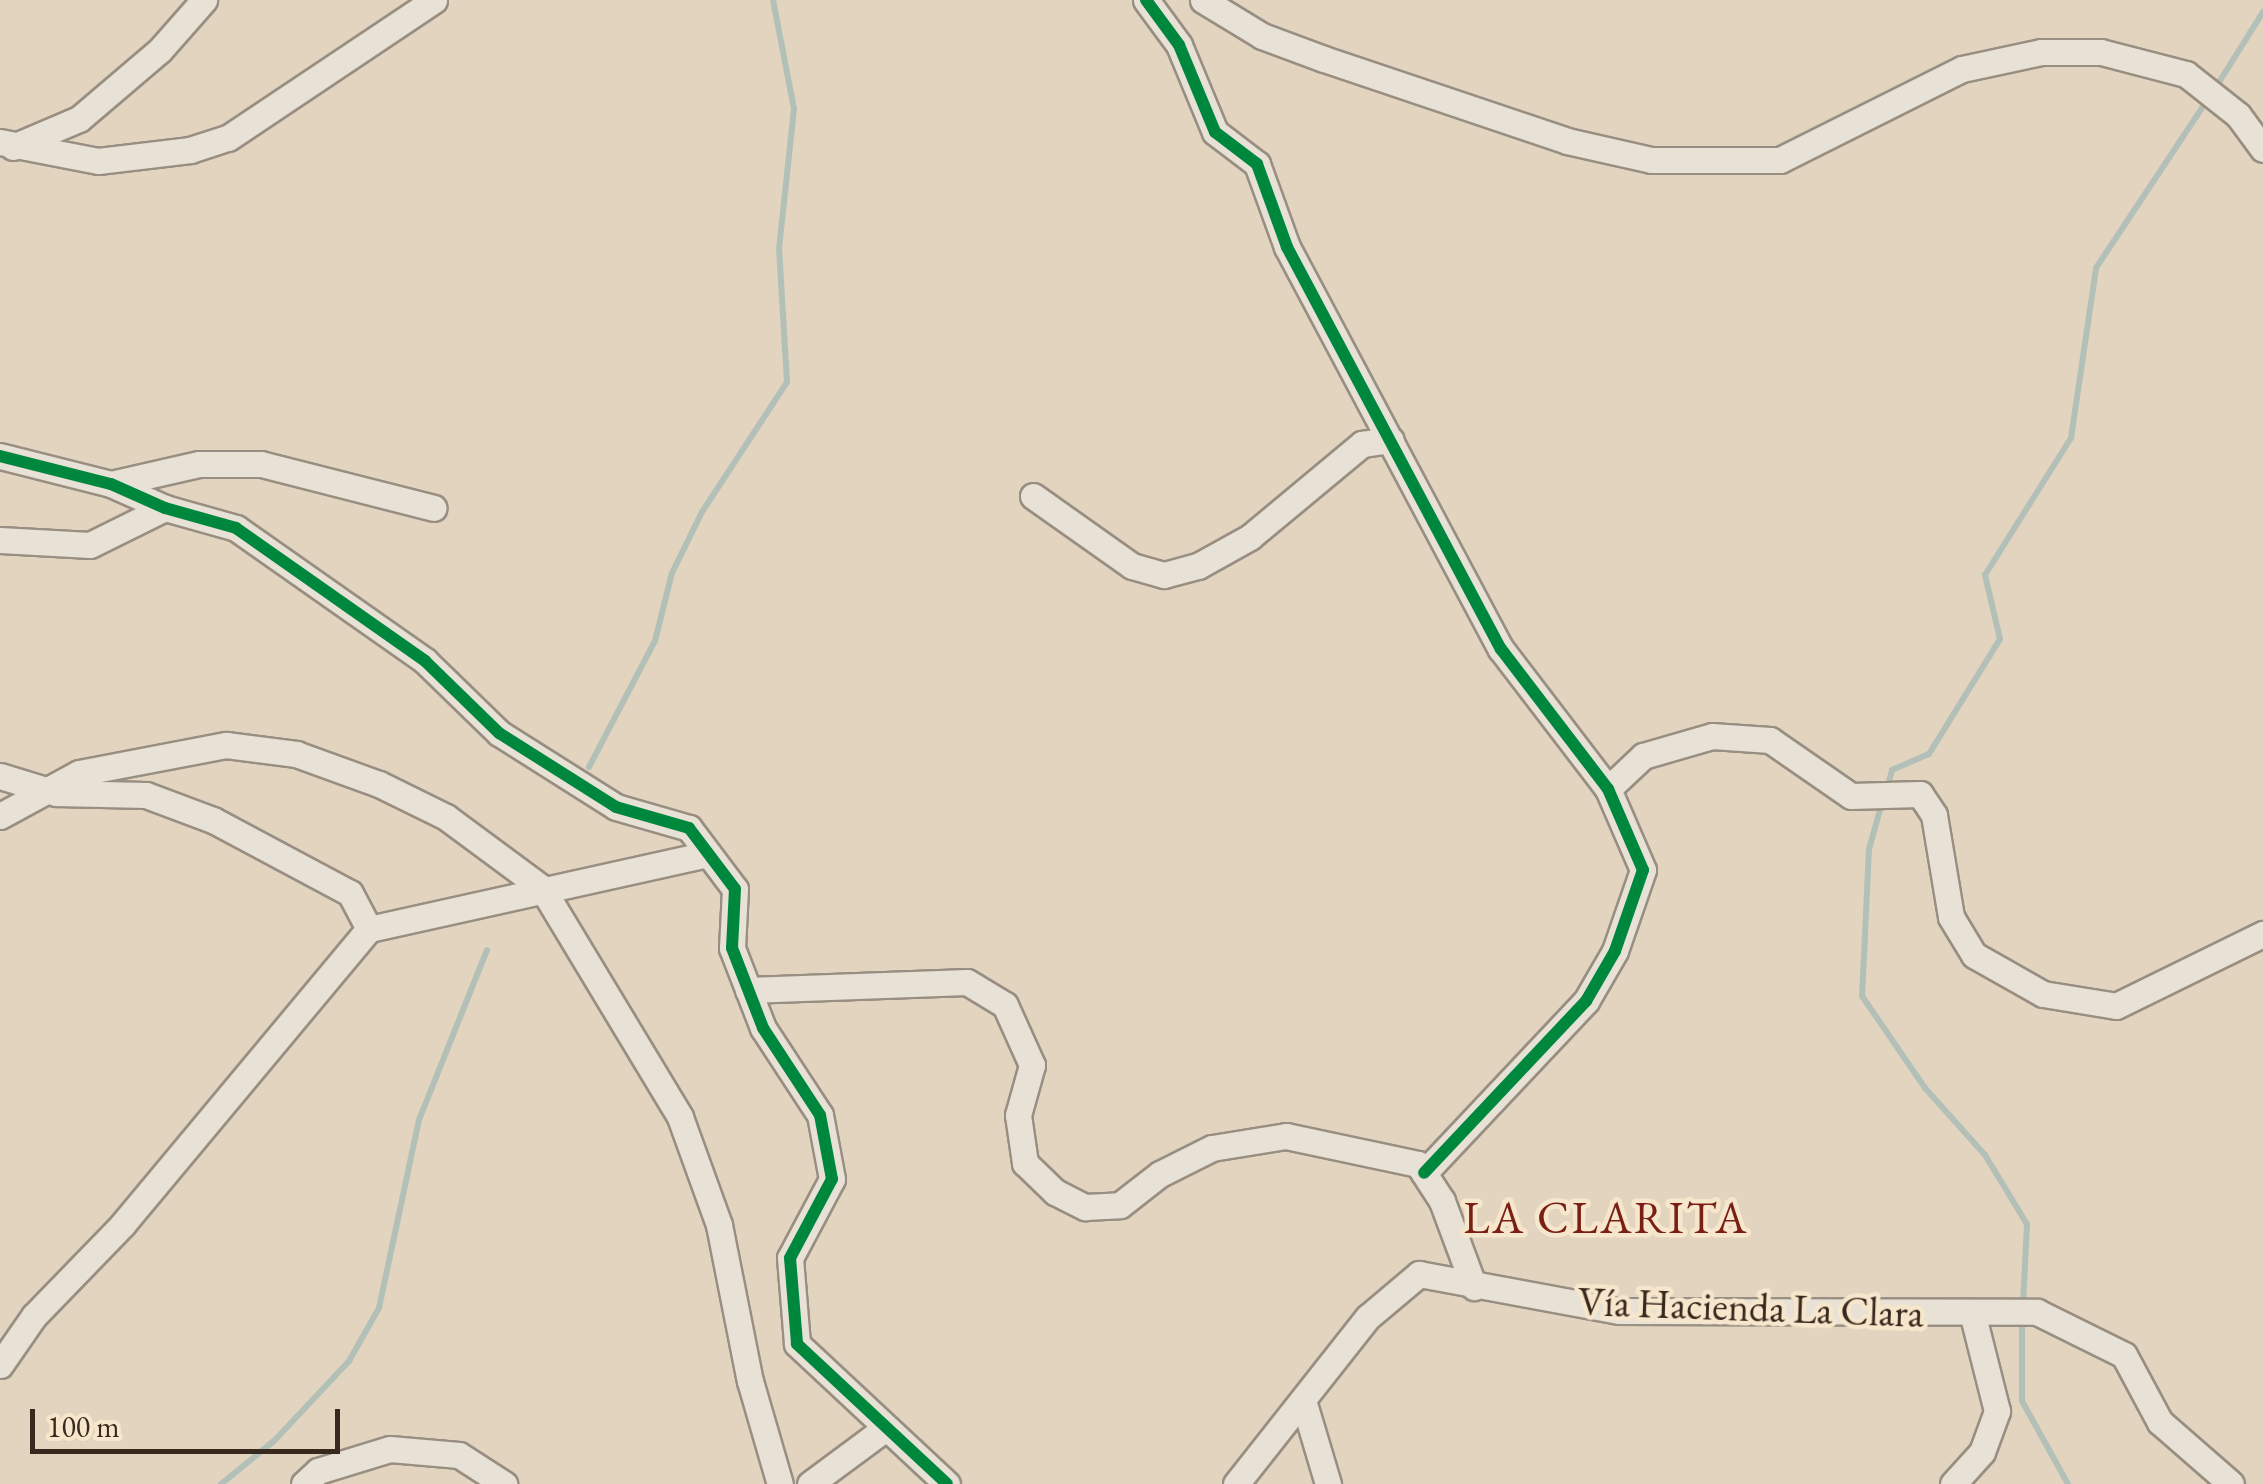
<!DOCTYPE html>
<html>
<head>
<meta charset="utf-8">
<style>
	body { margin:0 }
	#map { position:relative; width:2263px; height:1484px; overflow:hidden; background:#e2d4bf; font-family:"EB Garamond",serif }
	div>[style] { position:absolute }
	.stream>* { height:6px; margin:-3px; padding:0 3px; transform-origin:3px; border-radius:3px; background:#b3c0b8 }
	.roads { filter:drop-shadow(2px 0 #988e81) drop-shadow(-2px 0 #988e81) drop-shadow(0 2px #988e81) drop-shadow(0 -2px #988e81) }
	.minor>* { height:25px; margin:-12.5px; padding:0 12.5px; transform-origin:12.5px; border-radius:12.5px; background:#e7e1d6 }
	.cycleway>* { height:12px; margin:-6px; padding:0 6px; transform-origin:6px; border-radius:6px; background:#00873e }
	span { translate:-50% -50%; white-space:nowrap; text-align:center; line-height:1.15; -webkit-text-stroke:9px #f6e6cc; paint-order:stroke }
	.street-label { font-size:40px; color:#39281d }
	.quarter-label { font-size:45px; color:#7a1f14; letter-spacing:2.5px }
	.scale { position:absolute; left:30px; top:1409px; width:310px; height:45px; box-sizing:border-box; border:5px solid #39281d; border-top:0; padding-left:12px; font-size:30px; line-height:35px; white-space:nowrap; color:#39281d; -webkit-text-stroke:8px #f6e6cc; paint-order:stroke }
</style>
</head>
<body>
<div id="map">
	<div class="stream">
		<div style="left:2216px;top:87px;width:89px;rotate:-57.9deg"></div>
		<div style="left:589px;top:767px;width:142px;rotate:-62.4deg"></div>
		<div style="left:655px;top:641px;width:70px;rotate:-76deg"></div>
		<div style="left:672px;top:573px;width:68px;rotate:-63.8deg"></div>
		<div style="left:702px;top:512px;width:155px;rotate:-56.8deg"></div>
		<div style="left:787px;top:382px;width:133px;rotate:-93.4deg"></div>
		<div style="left:779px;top:249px;width:141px;rotate:-83.9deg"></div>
		<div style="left:794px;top:109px;width:111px;rotate:-100.9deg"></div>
		<div style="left:1887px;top:788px;width:19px;rotate:-74deg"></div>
		<div style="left:1892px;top:770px;width:40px;rotate:-23.4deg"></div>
		<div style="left:1929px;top:754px;width:135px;rotate:-58.3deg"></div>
		<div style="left:2000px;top:639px;width:66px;rotate:-103.2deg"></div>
		<div style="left:1985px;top:575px;width:162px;rotate:-57.9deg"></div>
		<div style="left:2071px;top:438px;width:172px;rotate:-81.6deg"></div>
		<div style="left:2096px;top:268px;width:205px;rotate:-56.5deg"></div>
		<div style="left:1883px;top:799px;width:52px;rotate:105.6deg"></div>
		<div style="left:1869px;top:849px;width:147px;rotate:92.7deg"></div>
		<div style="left:1862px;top:996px;width:112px;rotate:55.6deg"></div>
		<div style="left:1925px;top:1088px;width:90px;rotate:48.2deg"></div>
		<div style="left:1985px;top:1155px;width:81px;rotate:58.7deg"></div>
		<div style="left:2027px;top:1224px;width:81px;rotate:92.8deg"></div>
		<div style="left:2022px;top:1318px;width:83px;rotate:90deg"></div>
		<div style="left:2022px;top:1401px;width:95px;rotate:61deg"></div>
		<div style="left:221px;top:1484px;width:68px;rotate:-39.1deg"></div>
		<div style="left:274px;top:1441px;width:110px;rotate:-46.8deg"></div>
		<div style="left:349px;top:1361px;width:61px;rotate:-60.5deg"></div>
		<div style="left:379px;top:1308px;width:192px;rotate:-78deg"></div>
		<div style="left:419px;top:1120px;width:183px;rotate:-68.2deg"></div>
	</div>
	<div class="roads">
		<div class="minor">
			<div style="left:1146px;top:0;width:56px;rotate:53.7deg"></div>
			<div style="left:1179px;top:45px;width:94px;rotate:67.5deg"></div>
			<div style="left:1215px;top:132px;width:53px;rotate:37.3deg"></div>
			<div style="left:1257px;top:164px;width:88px;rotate:70.1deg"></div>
			<div style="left:1287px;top:247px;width:455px;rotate:62deg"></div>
			<div style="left:1501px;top:649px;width:176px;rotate:52.6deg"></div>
			<div style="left:1608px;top:789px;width:88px;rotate:66.6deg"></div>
			<div style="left:1643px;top:870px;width:86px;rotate:109.1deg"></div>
			<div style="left:1615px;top:951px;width:58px;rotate:120.1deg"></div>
			<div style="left:1586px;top:1001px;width:236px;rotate:133.3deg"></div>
			<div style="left:1203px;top:0;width:69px;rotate:31.4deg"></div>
			<div style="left:1262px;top:36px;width:66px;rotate:20.4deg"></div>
			<div style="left:1324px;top:59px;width:256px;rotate:18.6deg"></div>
			<div style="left:1567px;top:141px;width:86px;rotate:12.7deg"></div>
			<div style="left:1651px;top:160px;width:129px"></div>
			<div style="left:1780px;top:160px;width:203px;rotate:-26.6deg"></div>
			<div style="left:1962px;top:69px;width:81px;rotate:-12.1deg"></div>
			<div style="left:2041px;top:52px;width:60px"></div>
			<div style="left:2101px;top:52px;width:88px;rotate:14.5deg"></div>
			<div style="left:2186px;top:74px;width:66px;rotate:38.3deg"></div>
			<div style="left:2238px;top:115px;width:42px;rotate:53.7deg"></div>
			<div style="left:0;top:142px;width:100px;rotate:11deg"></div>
			<div style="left:98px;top:161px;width:93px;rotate:-6.8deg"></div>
			<div style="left:190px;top:150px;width:40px;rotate:-18deg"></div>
			<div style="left:228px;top:138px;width:248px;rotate:-33.8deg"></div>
			<div style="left:13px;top:147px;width:72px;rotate:-23deg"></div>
			<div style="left:79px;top:119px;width:106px;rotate:-40.4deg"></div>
			<div style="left:160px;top:50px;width:67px;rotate:-48.7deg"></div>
			<div style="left:0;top:456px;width:114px;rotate:14.2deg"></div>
			<div style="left:111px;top:484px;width:59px;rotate:24deg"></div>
			<div style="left:165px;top:508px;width:74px;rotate:15.7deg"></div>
			<div style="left:236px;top:528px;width:231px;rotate:35.1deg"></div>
			<div style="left:425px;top:661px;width:103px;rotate:44.2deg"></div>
			<div style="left:499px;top:733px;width:138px;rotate:32.3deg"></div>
			<div style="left:616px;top:807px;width:76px;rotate:16deg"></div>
			<div style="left:689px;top:828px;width:76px;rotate:53deg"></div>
			<div style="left:735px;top:889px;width:59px;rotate:92.9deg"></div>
			<div style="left:732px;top:948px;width:86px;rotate:68.8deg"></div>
			<div style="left:763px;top:1028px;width:104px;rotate:56.8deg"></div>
			<div style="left:820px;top:1115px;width:65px;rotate:79.4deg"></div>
			<div style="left:832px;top:1179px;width:89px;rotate:118deg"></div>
			<div style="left:790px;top:1258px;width:86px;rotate:85.3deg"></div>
			<div style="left:797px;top:1344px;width:205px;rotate:43deg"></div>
			<div style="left:111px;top:484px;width:90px;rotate:-12.8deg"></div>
			<div style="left:199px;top:464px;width:62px"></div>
			<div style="left:261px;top:464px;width:178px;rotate:14.3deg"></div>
			<div style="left:1033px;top:496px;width:121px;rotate:35.3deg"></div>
			<div style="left:1132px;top:566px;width:33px;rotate:16deg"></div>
			<div style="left:1164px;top:575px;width:35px;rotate:-15deg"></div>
			<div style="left:1198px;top:566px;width:60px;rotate:-29.1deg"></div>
			<div style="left:1250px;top:537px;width:146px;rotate:-39.7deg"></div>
			<div style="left:1362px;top:444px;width:29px;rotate:-8deg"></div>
			<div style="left:0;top:540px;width:90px;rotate:3.2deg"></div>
			<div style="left:90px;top:545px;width:84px;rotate:-26.3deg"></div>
			<div style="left:0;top:776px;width:59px;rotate:16.9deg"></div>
			<div style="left:56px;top:793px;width:90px;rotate:1.3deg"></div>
			<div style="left:146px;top:795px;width:72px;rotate:20.5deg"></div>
			<div style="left:213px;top:820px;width:155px;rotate:28.1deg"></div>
			<div style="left:350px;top:893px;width:41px;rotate:62.2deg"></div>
			<div style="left:1608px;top:789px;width:48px;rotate:-43.3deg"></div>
			<div style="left:1643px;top:756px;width:72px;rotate:-16.2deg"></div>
			<div style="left:1712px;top:736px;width:58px;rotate:3.9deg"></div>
			<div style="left:1770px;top:740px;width:98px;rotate:34.7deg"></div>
			<div style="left:1851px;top:796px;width:69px;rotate:-1.7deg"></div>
			<div style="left:1920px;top:794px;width:25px;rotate:56deg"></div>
			<div style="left:1934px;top:815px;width:103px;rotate:80.5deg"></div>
			<div style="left:1951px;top:917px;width:44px;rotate:58.8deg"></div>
			<div style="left:1974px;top:955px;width:79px;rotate:29.5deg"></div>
			<div style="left:2043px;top:994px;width:74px;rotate:9.3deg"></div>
			<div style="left:2116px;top:1006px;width:164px;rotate:-26.1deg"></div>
			<div style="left:0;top:816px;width:90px;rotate:-28.6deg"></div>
			<div style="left:79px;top:773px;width:150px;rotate:-10.8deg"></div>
			<div style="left:226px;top:745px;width:71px;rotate:7.3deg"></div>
			<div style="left:296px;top:754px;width:88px;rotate:19.9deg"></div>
			<div style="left:379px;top:784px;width:75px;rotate:26.2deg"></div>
			<div style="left:446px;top:817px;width:119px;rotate:36.5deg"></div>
			<div style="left:542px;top:888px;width:267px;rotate:58.9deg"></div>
			<div style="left:680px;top:1117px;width:115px;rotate:70.1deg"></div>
			<div style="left:719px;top:1225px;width:159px;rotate:78.8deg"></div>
			<div style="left:750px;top:1381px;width:107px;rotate:73.8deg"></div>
			<div style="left:748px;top:990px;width:219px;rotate:-2.1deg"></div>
			<div style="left:967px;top:982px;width:44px;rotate:31.2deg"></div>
			<div style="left:1005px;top:1005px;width:66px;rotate:65.8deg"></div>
			<div style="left:1032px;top:1065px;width:52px;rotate:105.6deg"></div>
			<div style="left:1018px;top:1115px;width:49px;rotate:81.7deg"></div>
			<div style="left:1025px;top:1163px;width:42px;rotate:44deg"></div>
			<div style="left:1055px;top:1192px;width:34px;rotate:27deg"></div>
			<div style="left:1085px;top:1207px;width:35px;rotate:-3deg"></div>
			<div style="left:1120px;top:1205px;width:51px;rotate:-37.8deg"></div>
			<div style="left:1160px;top:1174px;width:58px;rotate:-26.6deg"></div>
			<div style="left:1212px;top:1148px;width:75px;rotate:-9.2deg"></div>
			<div style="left:1286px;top:1136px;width:135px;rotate:12deg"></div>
			<div style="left:1418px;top:1164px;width:44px;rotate:57deg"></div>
			<div style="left:1442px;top:1201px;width:92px;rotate:69.6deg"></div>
			<div style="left:0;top:1365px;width:60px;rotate:-55.2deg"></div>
			<div style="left:34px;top:1316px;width:128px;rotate:-45.9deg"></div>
			<div style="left:123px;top:1224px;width:384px;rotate:-50.2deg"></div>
			<div style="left:369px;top:929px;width:347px;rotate:-12.5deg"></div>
			<div style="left:1303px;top:1400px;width:88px;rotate:73.4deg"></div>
			<div style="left:304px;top:1484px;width:19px;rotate:-43deg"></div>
			<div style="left:318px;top:1471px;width:75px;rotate:-17deg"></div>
			<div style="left:390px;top:1449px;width:69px;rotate:5deg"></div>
			<div style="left:459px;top:1455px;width:54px;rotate:32.8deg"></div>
			<div style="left:810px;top:1484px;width:91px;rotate:-36.5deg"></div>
			<div style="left:1236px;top:1484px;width:213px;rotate:-51.7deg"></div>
			<div style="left:1368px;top:1317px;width:67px;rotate:-40.1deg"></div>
			<div style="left:1419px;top:1274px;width:203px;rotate:10.5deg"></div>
			<div style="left:1619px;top:1311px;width:418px;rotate:0.1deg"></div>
			<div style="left:2037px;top:1312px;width:97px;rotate:26.3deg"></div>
			<div style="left:2124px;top:1355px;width:76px;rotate:61.8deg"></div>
			<div style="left:2160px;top:1422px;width:94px;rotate:41.1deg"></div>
			<div style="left:1953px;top:1484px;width:43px;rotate:-47.8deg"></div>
			<div style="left:1982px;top:1452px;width:44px;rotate:-69.9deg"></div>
			<div style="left:1997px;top:1411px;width:102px;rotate:-104.2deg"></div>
		</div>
	</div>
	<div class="cycleway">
		<div style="left:1146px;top:0;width:56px;rotate:53.7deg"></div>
		<div style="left:1179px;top:45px;width:94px;rotate:67.5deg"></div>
		<div style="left:1215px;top:132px;width:53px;rotate:37.3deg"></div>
		<div style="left:1257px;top:164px;width:88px;rotate:70.1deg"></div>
		<div style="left:1287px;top:247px;width:455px;rotate:62deg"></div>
		<div style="left:1501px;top:649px;width:176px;rotate:52.6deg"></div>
		<div style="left:1608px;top:789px;width:88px;rotate:66.6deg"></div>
		<div style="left:1643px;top:870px;width:86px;rotate:109.1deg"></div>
		<div style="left:1615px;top:951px;width:58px;rotate:120.1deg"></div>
		<div style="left:1586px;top:1001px;width:236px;rotate:133.3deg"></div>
		<div style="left:0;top:456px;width:114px;rotate:14.2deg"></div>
		<div style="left:111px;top:484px;width:59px;rotate:24deg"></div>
		<div style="left:165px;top:508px;width:74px;rotate:15.7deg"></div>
		<div style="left:236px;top:528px;width:231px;rotate:35.1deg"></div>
		<div style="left:425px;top:661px;width:103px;rotate:44.2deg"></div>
		<div style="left:499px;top:733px;width:138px;rotate:32.3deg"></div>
		<div style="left:616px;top:807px;width:76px;rotate:16deg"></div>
		<div style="left:689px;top:828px;width:76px;rotate:53deg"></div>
		<div style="left:735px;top:889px;width:59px;rotate:92.9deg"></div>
		<div style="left:732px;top:948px;width:86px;rotate:68.8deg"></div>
		<div style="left:763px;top:1028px;width:104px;rotate:56.8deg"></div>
		<div style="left:820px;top:1115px;width:65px;rotate:79.4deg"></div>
		<div style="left:832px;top:1179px;width:89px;rotate:118deg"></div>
		<div style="left:790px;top:1258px;width:86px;rotate:85.3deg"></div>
		<div style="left:797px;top:1344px;width:205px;rotate:43deg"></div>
	</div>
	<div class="street-label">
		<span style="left:1751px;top:1307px;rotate:2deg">Vía Hacienda La Clara</span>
	</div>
	<div class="quarter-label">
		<span style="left:1606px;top:1218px">LA CLARITA</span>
	</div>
	<div class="scale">100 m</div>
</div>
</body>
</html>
